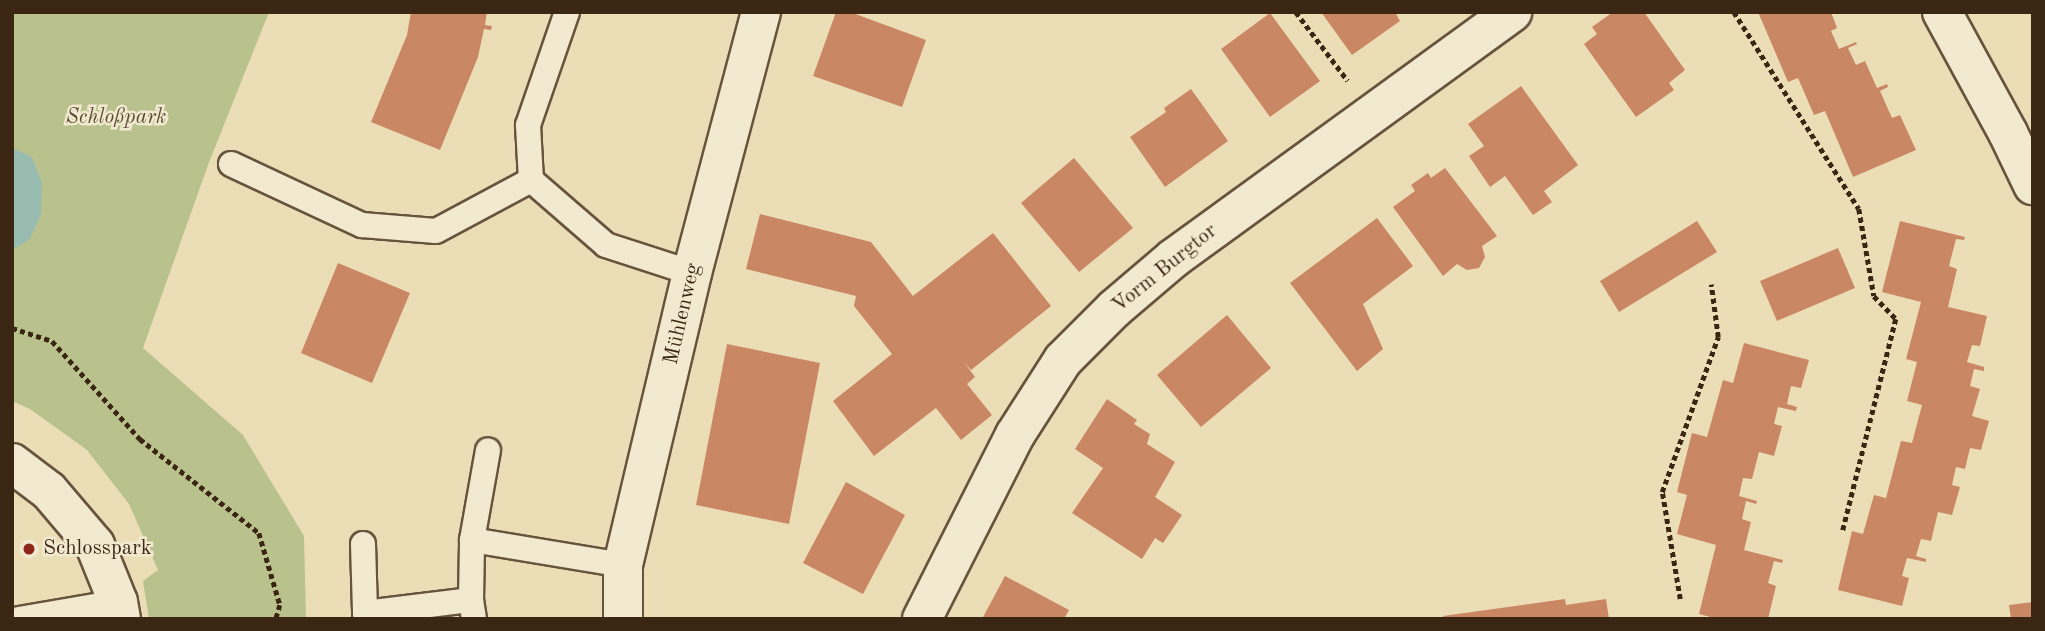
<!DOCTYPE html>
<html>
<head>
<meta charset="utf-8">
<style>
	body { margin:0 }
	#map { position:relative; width:2045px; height:631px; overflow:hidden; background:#ebdeb7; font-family:"Old Standard TT",serif }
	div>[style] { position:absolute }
	.green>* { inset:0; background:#b9c18d }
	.water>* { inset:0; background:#98bcb0 }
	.building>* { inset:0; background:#ca8763 }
	.path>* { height:4.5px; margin-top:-2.25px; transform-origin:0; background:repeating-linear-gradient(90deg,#3b2614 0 5px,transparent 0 8.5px) }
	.roads { filter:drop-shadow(2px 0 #67543d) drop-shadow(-2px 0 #67543d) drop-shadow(0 2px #67543d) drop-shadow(0 -2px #67543d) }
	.service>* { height:24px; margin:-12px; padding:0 12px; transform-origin:12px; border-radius:12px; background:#f2ead0 }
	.minor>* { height:38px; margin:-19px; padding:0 19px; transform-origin:19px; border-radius:19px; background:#f2ead0 }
	.tertiary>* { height:38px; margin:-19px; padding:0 19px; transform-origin:19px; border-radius:19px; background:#f2ead0 }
	.dots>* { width:19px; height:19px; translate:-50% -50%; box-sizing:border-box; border:4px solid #f2ead0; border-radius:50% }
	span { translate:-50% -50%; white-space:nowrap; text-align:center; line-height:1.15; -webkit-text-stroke:5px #f2ead0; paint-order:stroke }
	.park-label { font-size:21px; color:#5a4d32; font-style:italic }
	.street-label { font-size:21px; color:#3b2614 }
	.poi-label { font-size:21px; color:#3b2614 }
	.left { translate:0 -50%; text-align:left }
	.frame { position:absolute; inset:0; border:14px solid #3b2614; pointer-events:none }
</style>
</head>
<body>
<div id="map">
	<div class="green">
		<div style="clip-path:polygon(12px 12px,269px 12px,208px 165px,143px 348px,243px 435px,304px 536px,306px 619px,149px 619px,143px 581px,158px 570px,129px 504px,87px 450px,30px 409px,12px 401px)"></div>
	</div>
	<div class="water">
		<div style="clip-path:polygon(12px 148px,32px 157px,42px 183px,41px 214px,30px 239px,12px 250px)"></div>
	</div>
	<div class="building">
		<div style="clip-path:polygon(411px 12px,487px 12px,485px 25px,492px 26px,491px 30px,484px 29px,478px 57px,440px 150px,371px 122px,407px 35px)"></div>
		<div style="clip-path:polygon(836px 12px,850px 12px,926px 40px,902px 107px,813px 76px)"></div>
		<div style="clip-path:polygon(1321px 12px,1395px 12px,1400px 21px,1352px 55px)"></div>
		<div style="clip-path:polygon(1613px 12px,1644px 12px,1685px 70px,1669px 83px,1674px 90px,1636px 117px,1584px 44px,1597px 34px,1592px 27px)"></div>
		<div style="clip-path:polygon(1758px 12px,1831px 12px,1837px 28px,1831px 31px,1839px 49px,1856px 42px,1857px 44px,1848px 48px,1856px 65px,1865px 61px,1877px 88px,1887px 84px,1888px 87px,1880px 91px,1892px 118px,1900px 115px,1916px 150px,1853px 177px,1825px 111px,1814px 115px,1798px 78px,1788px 82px)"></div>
		<div style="clip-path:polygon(1270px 13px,1320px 81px,1270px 117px,1221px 49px)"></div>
		<div style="clip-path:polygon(1521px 86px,1578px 165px,1544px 191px,1552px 202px,1533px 215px,1505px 176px,1490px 187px,1469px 156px,1484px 146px,1468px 124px)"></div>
		<div style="clip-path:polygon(1191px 89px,1228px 141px,1165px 187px,1130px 137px,1166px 112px,1164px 108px)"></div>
		<div style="clip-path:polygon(1074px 158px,1133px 228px,1079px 272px,1021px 203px)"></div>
		<div style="clip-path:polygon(1445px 168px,1497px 236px,1482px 246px,1485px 257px,1479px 268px,1467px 270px,1457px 264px,1443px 276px,1393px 207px,1415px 191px,1411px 185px,1428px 173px,1431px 178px)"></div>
		<div style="clip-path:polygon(760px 214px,871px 242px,913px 296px,993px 233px,1051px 306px,971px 370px,964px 362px,975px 377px,967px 384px,992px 415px,961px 440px,936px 408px,874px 456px,833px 401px,892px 354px,854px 306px,856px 296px,746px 269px)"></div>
		<div style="clip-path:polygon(1377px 218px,1413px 266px,1363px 304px,1383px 349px,1357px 371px,1290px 283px)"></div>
		<div style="clip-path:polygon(1697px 221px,1717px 252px,1619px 312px,1600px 281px)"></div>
		<div style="clip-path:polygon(1900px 221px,1965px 237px,1964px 240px,1956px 239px,1949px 266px,1957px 269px,1948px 307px,1987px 316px,1980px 346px,1972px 345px,1967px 362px,1984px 367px,1984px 371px,1974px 369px,1970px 386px,1980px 389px,1972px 416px,1989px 421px,1981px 450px,1970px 448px,1965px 469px,1956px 467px,1952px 485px,1960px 487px,1952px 515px,1938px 512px,1931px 541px,1921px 539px,1916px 556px,1926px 559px,1926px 562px,1907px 558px,1902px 576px,1909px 578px,1902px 606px,1838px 590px,1852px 531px,1863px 534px,1874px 495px,1886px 498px,1901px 441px,1912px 443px,1922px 405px,1907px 401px,1917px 362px,1906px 359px,1921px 302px,1882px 292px)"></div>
		<div style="clip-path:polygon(1838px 248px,1855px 288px,1777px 321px,1760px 281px)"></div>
		<div style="clip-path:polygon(338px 263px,410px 293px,372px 383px,301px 353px)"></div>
		<div style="clip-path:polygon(1227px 315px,1271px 368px,1201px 427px,1157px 375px)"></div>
		<div style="clip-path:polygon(1744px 343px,1809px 360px,1801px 388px,1791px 386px,1787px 404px,1797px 407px,1796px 411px,1778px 407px,1774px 424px,1782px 426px,1774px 456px,1759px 452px,1752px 479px,1743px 478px,1739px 496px,1757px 501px,1756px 504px,1746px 501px,1742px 519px,1751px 522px,1744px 550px,1783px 560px,1782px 563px,1774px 561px,1768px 583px,1776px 586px,1768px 619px,1718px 619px,1699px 614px,1716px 545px,1677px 534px,1687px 495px,1677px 492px,1692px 433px,1707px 437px,1723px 380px,1733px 383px)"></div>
		<div style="clip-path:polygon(727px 344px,820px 363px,789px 524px,696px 505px)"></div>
		<div style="clip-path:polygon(1107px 399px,1137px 420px,1134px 424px,1150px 434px,1147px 444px,1175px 462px,1155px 497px,1182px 515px,1163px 543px,1155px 538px,1142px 559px,1072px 513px,1103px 468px,1075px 449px)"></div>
		<div style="clip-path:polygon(846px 482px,905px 515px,863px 594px,803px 563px)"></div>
		<div style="clip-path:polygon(1005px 576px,1069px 610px,1064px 619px,982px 619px)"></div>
		<div style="clip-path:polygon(1565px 599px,1566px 605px,1606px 599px,1609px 619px,1444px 619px,1443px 616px)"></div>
		<div style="clip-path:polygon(2033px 602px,2033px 619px,2011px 619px,2009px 605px)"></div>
	</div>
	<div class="path">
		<div style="left:1296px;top:12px;width:86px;rotate:53deg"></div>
		<div style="left:1734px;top:12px;width:233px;rotate:57.6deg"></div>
		<div style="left:1859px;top:209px;width:88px;rotate:80.2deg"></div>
		<div style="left:1874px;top:296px;width:32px;rotate:46deg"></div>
		<div style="left:1896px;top:319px;width:218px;rotate:104.1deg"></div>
		<div style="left:12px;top:328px;width:42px;rotate:18deg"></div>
		<div style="left:52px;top:341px;width:132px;rotate:48.1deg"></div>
		<div style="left:140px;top:439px;width:152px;rotate:38.3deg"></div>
		<div style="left:259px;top:533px;width:75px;rotate:73.7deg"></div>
		<div style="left:280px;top:605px;width:15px;rotate:106deg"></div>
		<div style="left:1680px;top:599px;width:109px;rotate:-99.5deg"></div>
		<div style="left:1662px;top:492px;width:165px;rotate:-70.1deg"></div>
		<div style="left:1718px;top:337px;width:53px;rotate:-97.5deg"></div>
	</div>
	<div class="roads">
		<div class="service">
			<div style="left:567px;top:12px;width:120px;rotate:109deg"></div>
			<div style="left:528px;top:125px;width:55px;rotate:86.9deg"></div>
			<div style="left:531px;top:180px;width:99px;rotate:40.9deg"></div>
			<div style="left:606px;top:245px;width:90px;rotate:18deg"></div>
			<div style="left:231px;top:164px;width:145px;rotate:25deg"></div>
			<div style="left:362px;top:225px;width:74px;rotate:4.6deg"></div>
			<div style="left:436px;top:231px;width:108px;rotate:-28.2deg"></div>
			<div style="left:472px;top:540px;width:91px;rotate:-79.9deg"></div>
			<div style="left:363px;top:544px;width:69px;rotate:88.3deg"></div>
			<div style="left:365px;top:613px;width:107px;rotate:-7deg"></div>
			<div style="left:19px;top:619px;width:100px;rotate:-9.7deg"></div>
			<div style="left:474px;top:619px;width:19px;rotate:-99deg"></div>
			<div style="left:471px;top:600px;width:60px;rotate:-89deg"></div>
			<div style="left:472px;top:540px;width:153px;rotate:9.4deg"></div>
		</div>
		<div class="minor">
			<div style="left:1942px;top:12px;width:138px;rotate:61.4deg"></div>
			<div style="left:2008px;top:133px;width:58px;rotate:64.3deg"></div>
			<div style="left:12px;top:463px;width:46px;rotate:37.1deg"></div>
			<div style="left:49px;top:491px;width:71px;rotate:49.6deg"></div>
			<div style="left:95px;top:545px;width:61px;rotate:68deg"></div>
			<div style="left:118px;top:602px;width:17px;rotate:80deg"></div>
			<div style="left:922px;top:619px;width:206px;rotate:-63.2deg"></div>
			<div style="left:1015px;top:435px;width:89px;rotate:-57.4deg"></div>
			<div style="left:1063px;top:360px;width:72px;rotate:-45deg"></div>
			<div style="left:1114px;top:309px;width:79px;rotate:-40.4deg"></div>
			<div style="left:1174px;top:258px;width:418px;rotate:-36deg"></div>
		</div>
		<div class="tertiary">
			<div style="left:623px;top:619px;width:54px;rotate:-90deg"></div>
			<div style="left:623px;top:565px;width:300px;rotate:-76.7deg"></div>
			<div style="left:692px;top:273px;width:270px;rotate:-75.2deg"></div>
		</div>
	</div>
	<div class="dots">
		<div style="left:29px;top:549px;background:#8f2418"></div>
	</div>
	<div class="park-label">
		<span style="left:116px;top:118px">Schloßpark</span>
	</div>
	<div class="street-label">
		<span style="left:1165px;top:269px;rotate:-39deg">Vorm Burgtor</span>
		<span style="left:683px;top:314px;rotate:-77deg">Mühlenweg</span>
	</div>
	<div class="poi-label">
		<span class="left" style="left:43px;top:549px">Schlosspark</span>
	</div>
	<div class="frame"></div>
</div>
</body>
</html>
